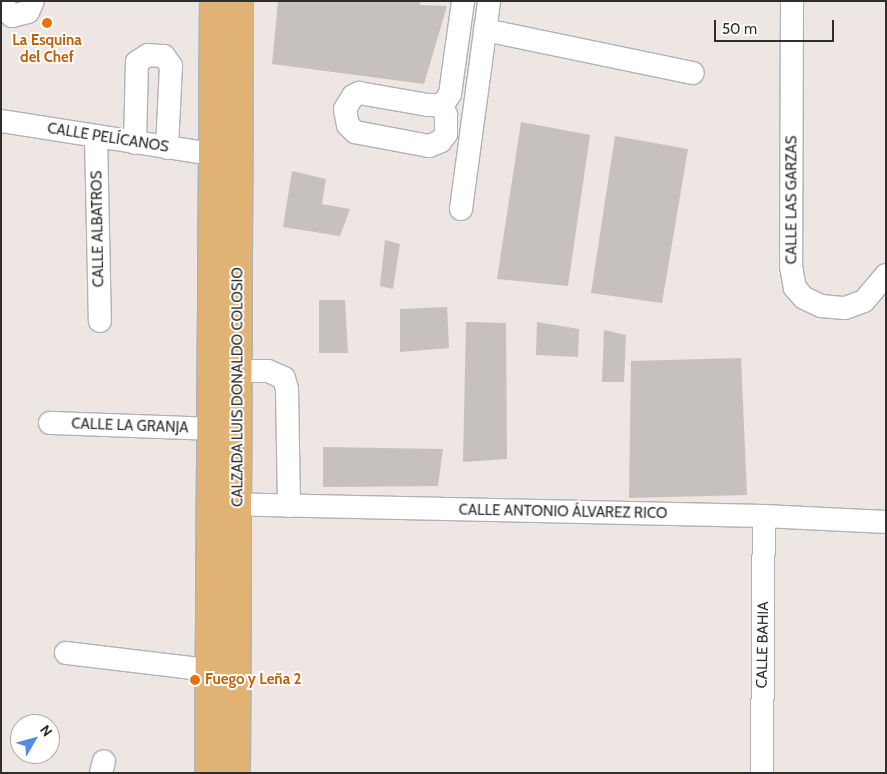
<!DOCTYPE html>
<html>
<head>
<meta charset="utf-8">
<style>
	body { margin:0 }
	#map { position:relative; width:887px; height:774px; overflow:hidden; background:#ede6e2; font-family:Cabin,sans-serif }
	div>[style] { position:absolute }
	.building>* { inset:0; background:#c6c1bd }
	.roads { filter:drop-shadow(1px 0 #afb2b8) drop-shadow(-1px 0 #afb2b8) drop-shadow(0 1px #afb2b8) drop-shadow(0 -1px #afb2b8) }
	.minor>* { height:22px; margin:-11px; padding:0 11px; transform-origin:11px; border-radius:11px; background:#fff }
	.major>* { height:28px; margin:-14px; padding:0 14px; transform-origin:14px; border-radius:14px; background:#e0b374 }
	.dots>* { width:14px; height:14px; translate:-50% -50%; box-sizing:border-box; border:2px solid #fff; border-radius:50% }
	span { translate:-50% -50%; white-space:nowrap; text-align:center; line-height:1.15; -webkit-text-stroke:4px #fff; paint-order:stroke }
	.food-label { font-size:15px; color:#c56008; font-weight:700 }
	.left { translate:0 -50%; text-align:left }
	.street-label { font-size:15px; color:#2e2e2e }
	.frame { position:absolute; inset:0; border:2px solid #2e2e2e; pointer-events:none }
	.north { position:absolute; left:10px; top:714px; width:50px; height:50px; box-sizing:border-box; background:#fff; border:1px solid #ababab; border-radius:50%; rotate:53deg; font-size:14px; font-weight:700; line-height:20px; text-align:center; color:#2e2e2e }
	.north::after { content:''; display:block; margin:auto; width:18px; height:22px; background:#588ce4; clip-path:polygon(50% 0,100% 100%,50% 72%,0 100%) }
	.scale { position:absolute; left:714px; top:20px; width:120px; height:22px; box-sizing:border-box; border:2px solid #2e2e2e; border-top:0; padding-left:6px; font-size:15px; line-height:18px; white-space:nowrap; color:#2e2e2e; -webkit-text-stroke:4px #fff; paint-order:stroke }
</style>
</head>
<body>
<div id="map">
	<div class="building">
		<div style="clip-path:polygon(278px 1px,421px 1px,419px 5px,447px 6px,424px 84px,272px 64px)"></div>
		<div style="clip-path:polygon(521px 122px,590px 135px,568px 286px,497px 279px)"></div>
		<div style="clip-path:polygon(615px 136px,688px 149px,662px 303px,591px 293px)"></div>
		<div style="clip-path:polygon(292px 171px,326px 179px,322px 204px,350px 209px,340px 236px,283px 227px)"></div>
		<div style="clip-path:polygon(385px 240px,400px 244px,393px 289px,380px 286px)"></div>
		<div style="clip-path:polygon(319px 300px,345px 300px,348px 353px,319px 353px)"></div>
		<div style="clip-path:polygon(447px 307px,449px 348px,400px 352px,400px 309px)"></div>
		<div style="clip-path:polygon(466px 322px,506px 323px,507px 459px,463px 462px)"></div>
		<div style="clip-path:polygon(537px 322px,579px 329px,578px 357px,536px 355px)"></div>
		<div style="clip-path:polygon(604px 330px,626px 335px,624px 382px,602px 382px)"></div>
		<div style="clip-path:polygon(741px 358px,747px 495px,629px 498px,631px 361px)"></div>
		<div style="clip-path:polygon(323px 447px,443px 449px,438px 486px,323px 487px)"></div>
	</div>
	<div class="roads">
		<div class="minor">
			<div style="left:792px;top:1px;width:265px;rotate:90.2deg"></div>
			<div style="left:791px;top:266px;width:22px;rotate:80deg"></div>
			<div style="left:795px;top:288px;width:13px;rotate:48deg"></div>
			<div style="left:804px;top:298px;width:19px;rotate:25deg"></div>
			<div style="left:821px;top:306px;width:24px;rotate:5deg"></div>
			<div style="left:845px;top:308px;width:20px;rotate:-20deg"></div>
			<div style="left:864px;top:301px;width:34px;rotate:-50deg"></div>
			<div style="left:1px;top:3px;width:17px;rotate:50deg"></div>
			<div style="left:12px;top:16px;width:16px;rotate:-14deg"></div>
			<div style="left:28px;top:12px;width:12px;rotate:-66deg"></div>
			<div style="left:485px;top:30px;width:212px;rotate:11.7deg"></div>
			<div style="left:440px;top:105px;width:12px;rotate:59deg"></div>
			<div style="left:446px;top:115px;width:19px;rotate:90deg"></div>
			<div style="left:446px;top:134px;width:9px;rotate:126deg"></div>
			<div style="left:441px;top:141px;width:13px;rotate:157deg"></div>
			<div style="left:429px;top:146px;width:75px;rotate:-169.3deg"></div>
			<div style="left:355px;top:132px;width:10px;rotate:-135deg"></div>
			<div style="left:348px;top:125px;width:16px;rotate:-101deg"></div>
			<div style="left:345px;top:109px;width:15px;rotate:-58deg"></div>
			<div style="left:353px;top:96px;width:7px;rotate:-27deg"></div>
			<div style="left:359px;top:93px;width:70px;rotate:9.9deg"></div>
			<div style="left:428px;top:105px;width:12px"></div>
			<div style="left:440px;top:105px;width:8px;rotate:-40deg"></div>
			<div style="left:446px;top:100px;width:7px;rotate:-56deg"></div>
			<div style="left:450px;top:94px;width:94px;rotate:-82deg"></div>
			<div style="left:1px;top:121px;width:232px;rotate:8.9deg"></div>
			<div style="left:96px;top:136px;width:185px;rotate:88.8deg"></div>
			<div style="left:135px;top:143px;width:81px;rotate:-88.6deg"></div>
			<div style="left:137px;top:62px;width:13px;rotate:-32deg"></div>
			<div style="left:148px;top:55px;width:16px;rotate:4deg"></div>
			<div style="left:164px;top:56px;width:12px;rotate:55deg"></div>
			<div style="left:171px;top:66px;width:82px;rotate:92.8deg"></div>
			<div style="left:461px;top:209px;width:210px;rotate:-82.3deg"></div>
			<div style="left:236px;top:371px;width:32px"></div>
			<div style="left:268px;top:371px;width:17px;rotate:24deg"></div>
			<div style="left:284px;top:378px;width:11px;rotate:75deg"></div>
			<div style="left:287px;top:389px;width:117px;rotate:89deg"></div>
			<div style="left:50px;top:423px;width:161px;rotate:2.1deg"></div>
			<div style="left:220px;top:504px;width:544px;rotate:1.26deg"></div>
			<div style="left:764px;top:516px;width:122px;rotate:2.8deg"></div>
			<div style="left:66px;top:653px;width:144px;rotate:6.8deg"></div>
			<div style="left:101px;top:773px;width:12px;rotate:-76deg"></div>
			<div style="left:762px;top:773px;width:257px;rotate:-89.6deg"></div>
		</div>
		<div class="major">
			<div style="left:209px;top:773px;width:772px;rotate:-89.63deg"></div>
			<div style="left:236px;top:773px;width:772px;rotate:-89.78deg"></div>
		</div>
	</div>
	<div class="dots">
		<div style="left:47px;top:23px;background:#e8710a"></div>
		<div style="left:195px;top:680px;background:#e8710a"></div>
	</div>
	<div class="food-label">
		<span style="left:47px;top:49px">La Esquina<br>del Chef</span>
		<span class="left" style="left:205px;top:680px">Fuego y Leña 2</span>
	</div>
	<div class="street-label">
		<span style="left:108px;top:138px;rotate:9deg">CALLE PELÍCANOS</span>
		<span style="left:792px;top:200px;rotate:-90deg">CALLE LAS GARZAS</span>
		<span style="left:98px;top:229px;rotate:-91deg">CALLE ALBATROS</span>
		<span style="left:238px;top:387px;rotate:-90deg">CALZADA LUIS DONALDO COLOSIO</span>
		<span style="left:130px;top:426px;rotate:2deg">CALLE LA GRANJA</span>
		<span style="left:563px;top:512px;rotate:1deg">CALLE ANTONIO ÁLVAREZ RICO</span>
		<span style="left:763px;top:645px;rotate:-89deg">CALLE BAHIA</span>
	</div>
	<div class="frame"></div>
	<div class="north">N</div>
	<div class="scale">50 m</div>
</div>
</body>
</html>
